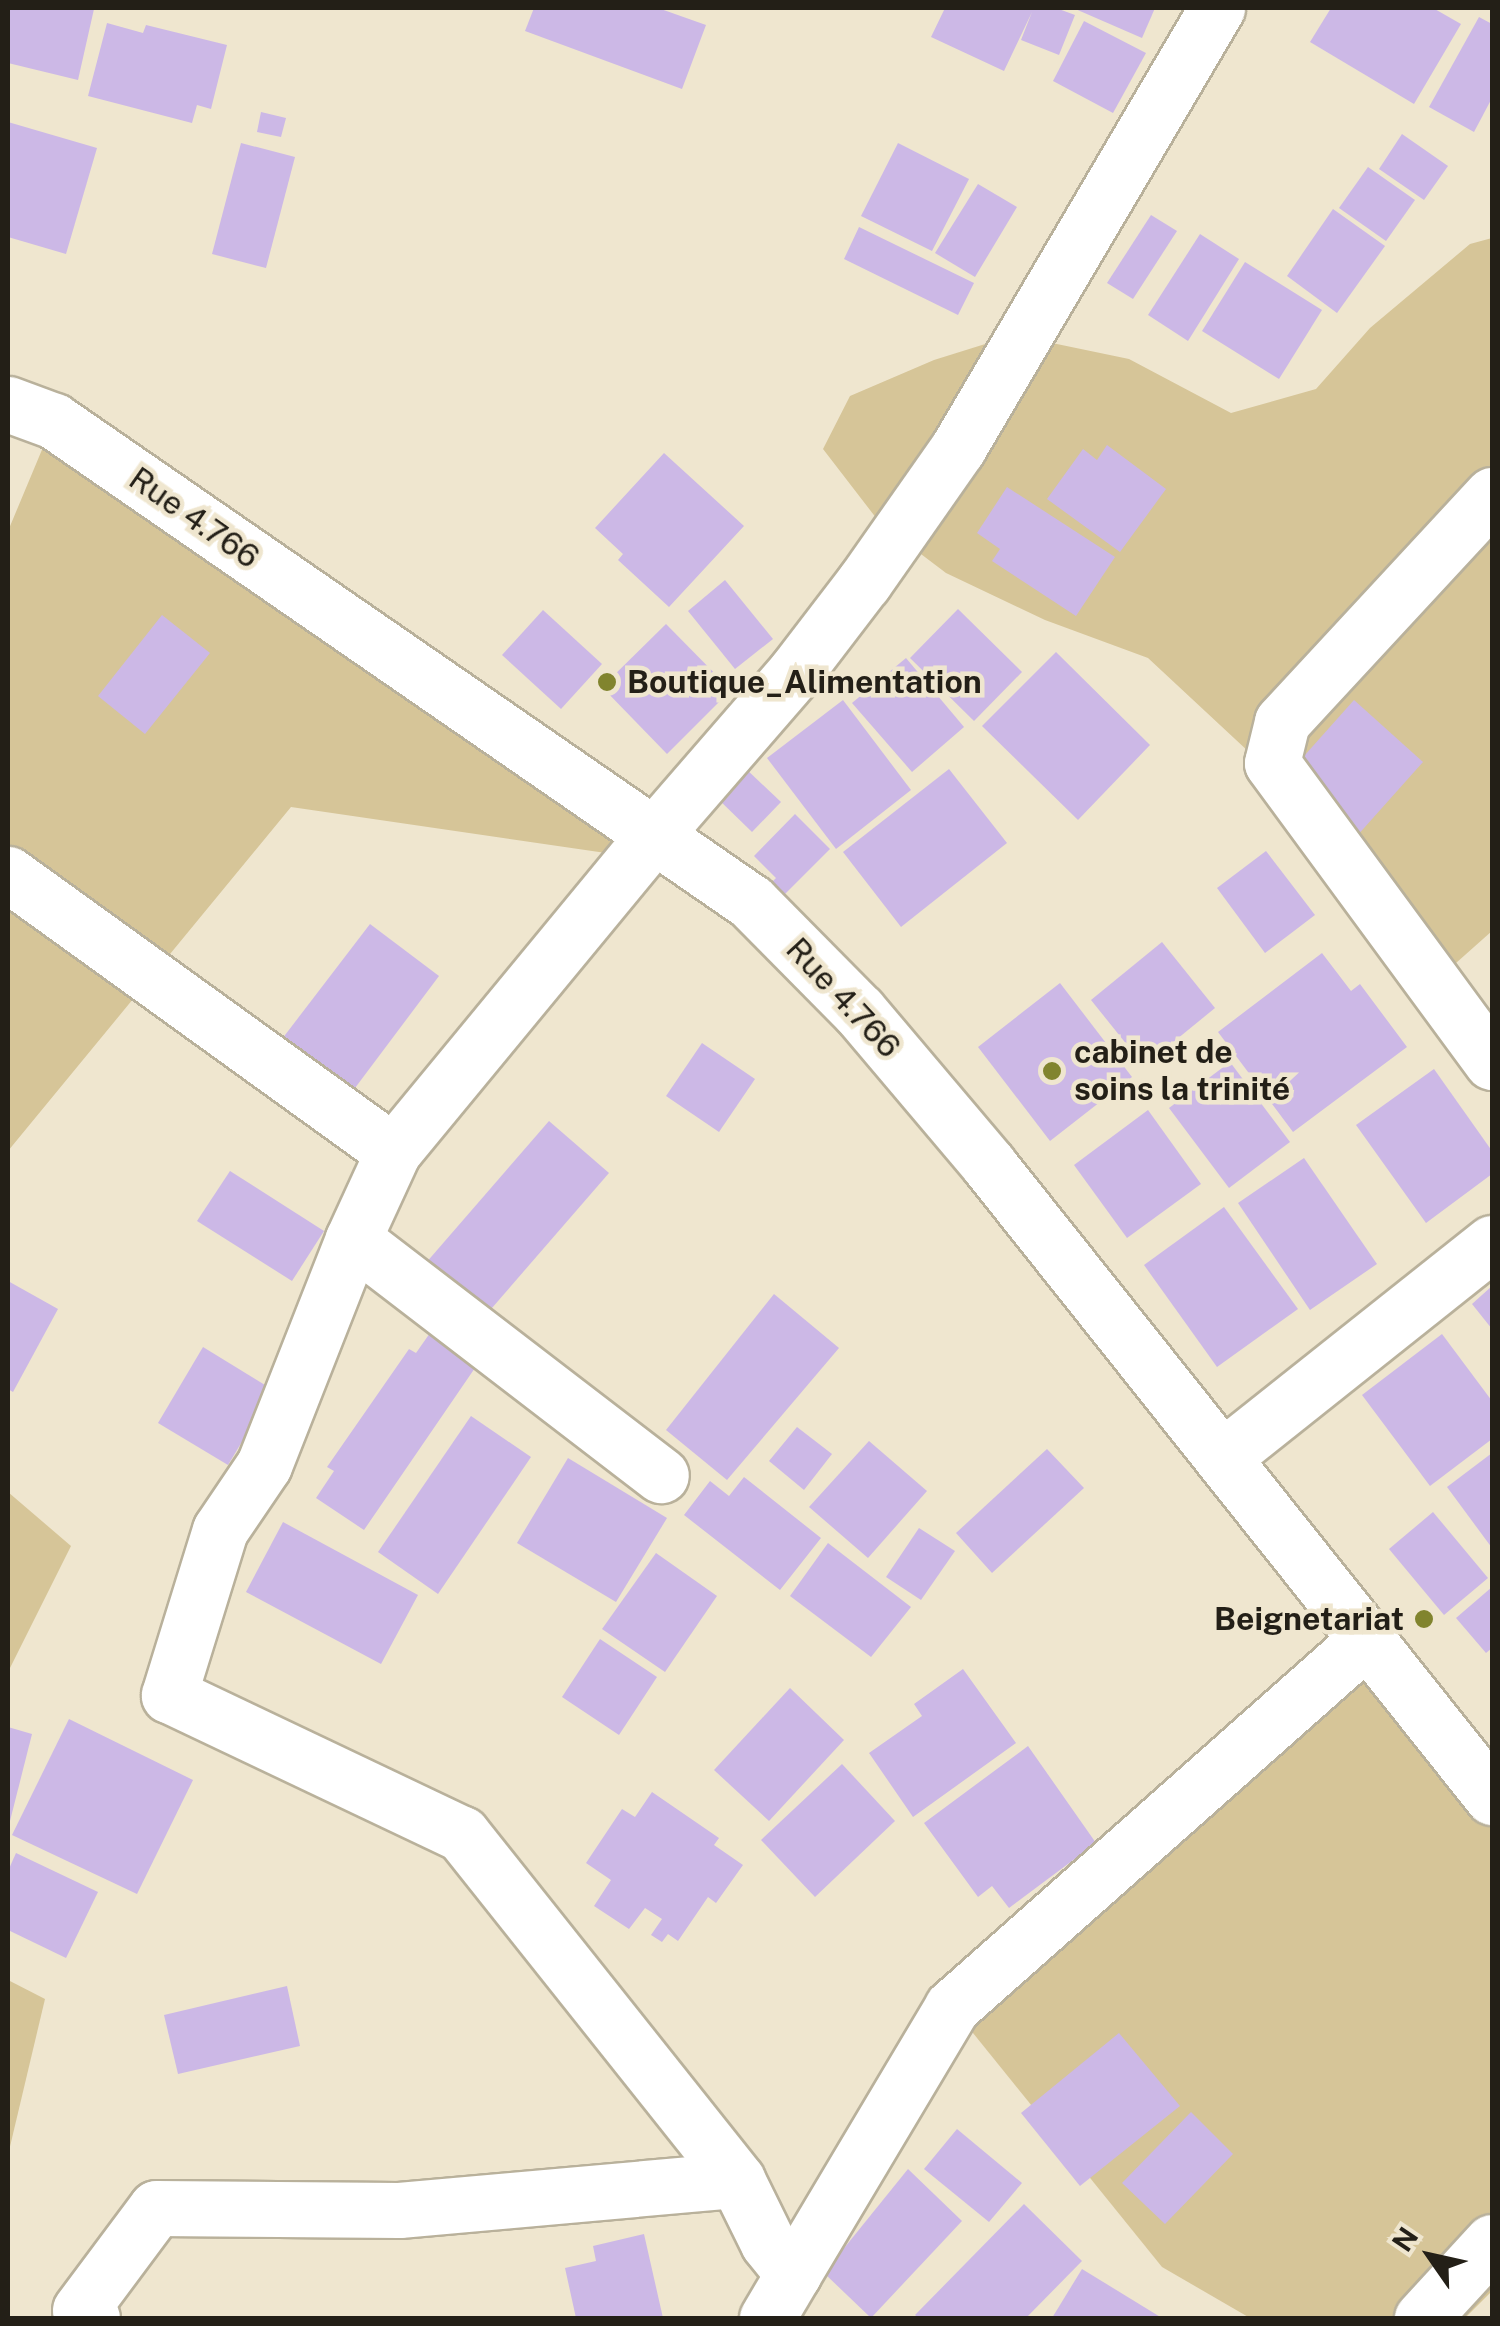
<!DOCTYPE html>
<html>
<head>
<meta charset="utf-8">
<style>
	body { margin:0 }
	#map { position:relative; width:1500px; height:2326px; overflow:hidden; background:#efe6cf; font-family:"Public Sans",sans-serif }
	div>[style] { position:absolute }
	.green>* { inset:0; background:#d6c598 }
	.building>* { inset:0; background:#ccb8e6 }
	.roads { filter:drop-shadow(2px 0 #b9b19b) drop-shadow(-2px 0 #b9b19b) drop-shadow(0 2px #b9b19b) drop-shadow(0 -2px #b9b19b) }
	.minor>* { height:55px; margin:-27.5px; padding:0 27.5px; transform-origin:27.5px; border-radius:27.5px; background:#fff }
	.tertiary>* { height:55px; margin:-27.5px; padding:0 27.5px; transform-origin:27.5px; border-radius:27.5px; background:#fff }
	.dots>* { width:28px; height:28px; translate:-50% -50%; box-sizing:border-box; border:5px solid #efe6cf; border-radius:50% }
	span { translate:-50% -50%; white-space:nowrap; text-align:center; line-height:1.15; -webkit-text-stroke:9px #efe6cf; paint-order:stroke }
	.street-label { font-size:32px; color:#231f17 }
	.poi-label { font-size:32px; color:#231f17; font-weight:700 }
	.left { translate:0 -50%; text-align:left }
	.right { translate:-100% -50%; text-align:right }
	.frame { position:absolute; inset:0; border:10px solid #231f17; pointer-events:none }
	.north { position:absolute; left:1380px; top:2206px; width:100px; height:100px; -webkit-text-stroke:8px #efe6cf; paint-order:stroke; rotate:304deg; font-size:28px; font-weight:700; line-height:40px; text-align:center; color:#231f17 }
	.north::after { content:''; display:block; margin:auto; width:35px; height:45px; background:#231f17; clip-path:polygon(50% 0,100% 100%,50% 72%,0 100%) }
</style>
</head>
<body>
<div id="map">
	<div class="green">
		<div style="clip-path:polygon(1492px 238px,1492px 931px,1447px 971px,1307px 806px,1148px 658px,1045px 620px,946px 573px,880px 523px,823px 449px,850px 396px,934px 360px,1014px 335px,1129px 359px,1231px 413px,1316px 389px,1370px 328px,1470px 244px)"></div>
		<div style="clip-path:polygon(54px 421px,702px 867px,291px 807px,8px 1151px,8px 531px)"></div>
		<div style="clip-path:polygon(8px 1492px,71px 1546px,8px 1672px)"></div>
		<div style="clip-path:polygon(1365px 1641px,1492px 1797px,1492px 2291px,1465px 2318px,1250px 2318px,1162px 2267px,952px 2007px)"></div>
		<div style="clip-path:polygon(8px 1980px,45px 1999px,8px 2155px)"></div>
	</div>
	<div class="building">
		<div style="clip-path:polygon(8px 8px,94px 9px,78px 80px,8px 63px)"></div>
		<div style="clip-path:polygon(534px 8px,658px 8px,706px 25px,682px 89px,525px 31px)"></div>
		<div style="clip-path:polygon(945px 8px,1056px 8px,1075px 15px,1059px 55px,1021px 40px,1032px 12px,1004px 71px,931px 37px)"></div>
		<div style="clip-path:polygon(1073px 8px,1155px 8px,1142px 38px)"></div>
		<div style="clip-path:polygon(1331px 8px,1433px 8px,1461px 24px,1414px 104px,1310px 42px)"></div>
		<div style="clip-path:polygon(1479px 17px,1492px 24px,1492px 98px,1474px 132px,1429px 107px)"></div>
		<div style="clip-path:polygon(1084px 21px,1146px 53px,1113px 113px,1053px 81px)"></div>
		<div style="clip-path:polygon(107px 23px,143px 33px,146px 25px,227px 45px,211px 109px,197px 105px,192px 123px,88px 96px)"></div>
		<div style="clip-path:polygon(261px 112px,286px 118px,281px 137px,257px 132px)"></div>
		<div style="clip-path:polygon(8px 122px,97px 148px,66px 254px,8px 237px)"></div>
		<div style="clip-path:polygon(1402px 134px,1448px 166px,1424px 200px,1379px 169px)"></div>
		<div style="clip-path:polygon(241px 143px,295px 157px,266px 268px,212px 254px)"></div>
		<div style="clip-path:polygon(898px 143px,969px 179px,932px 251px,861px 216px)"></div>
		<div style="clip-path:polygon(1368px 167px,1415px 200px,1386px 241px,1339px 208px)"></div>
		<div style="clip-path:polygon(978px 184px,1017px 207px,975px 277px,935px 253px)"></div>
		<div style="clip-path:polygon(1333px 209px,1385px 246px,1337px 313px,1287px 276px)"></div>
		<div style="clip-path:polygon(1151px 215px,1177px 231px,1133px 299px,1107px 283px)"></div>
		<div style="clip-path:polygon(859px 227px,974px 283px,958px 315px,844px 259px)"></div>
		<div style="clip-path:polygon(1200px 234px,1239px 259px,1188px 341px,1148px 315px)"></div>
		<div style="clip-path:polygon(1245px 262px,1322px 310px,1279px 379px,1202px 331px)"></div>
		<div style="clip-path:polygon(1107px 445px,1166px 489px,1120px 552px,1047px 499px,1083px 449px,1097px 460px)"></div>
		<div style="clip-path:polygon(664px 453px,744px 526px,669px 607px,618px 560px,623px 554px,595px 528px)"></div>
		<div style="clip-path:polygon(1007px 487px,1115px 557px,1076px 616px,992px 561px,1000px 549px,977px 533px)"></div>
		<div style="clip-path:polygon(725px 580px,773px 639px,735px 669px,688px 611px)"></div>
		<div style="clip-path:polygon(958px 609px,1022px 672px,974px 721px,910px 658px)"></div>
		<div style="clip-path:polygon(543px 610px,602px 664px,561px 709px,502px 655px)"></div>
		<div style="clip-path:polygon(162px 615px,210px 653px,145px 734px,98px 696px)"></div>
		<div style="clip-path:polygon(666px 624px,731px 690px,667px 754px,602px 687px)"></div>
		<div style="clip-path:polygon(1056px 652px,1150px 745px,1078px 820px,982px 726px)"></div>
		<div style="clip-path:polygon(906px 658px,964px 727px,912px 772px,852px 703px)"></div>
		<div style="clip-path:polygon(843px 700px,911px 790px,836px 849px,767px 758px)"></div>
		<div style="clip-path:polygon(1354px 700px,1423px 762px,1356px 837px,1288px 774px)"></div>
		<div style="clip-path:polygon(744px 767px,781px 802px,752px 832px,715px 796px)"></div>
		<div style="clip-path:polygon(949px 769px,1007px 843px,901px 927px,843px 852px)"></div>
		<div style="clip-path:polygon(795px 814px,830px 849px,780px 899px,768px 886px,776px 878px,754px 856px)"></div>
		<div style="clip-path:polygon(1266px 851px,1315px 915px,1265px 953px,1217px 888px)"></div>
		<div style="clip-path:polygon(370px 924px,439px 976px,352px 1092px,282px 1039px)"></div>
		<div style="clip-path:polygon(1162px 942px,1215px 1008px,1144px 1066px,1091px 1000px)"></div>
		<div style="clip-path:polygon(1322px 953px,1351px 991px,1360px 984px,1407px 1047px,1293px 1132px,1218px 1032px)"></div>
		<div style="clip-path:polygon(1060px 983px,1132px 1077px,1050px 1141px,978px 1047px)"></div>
		<div style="clip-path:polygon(702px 1043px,755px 1079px,719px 1132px,666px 1096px)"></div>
		<div style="clip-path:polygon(1230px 1062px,1290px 1142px,1229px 1188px,1169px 1108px)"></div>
		<div style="clip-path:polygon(1434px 1069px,1492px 1151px,1492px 1174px,1426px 1223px,1356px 1125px)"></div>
		<div style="clip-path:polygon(1148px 1110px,1201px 1184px,1127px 1238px,1074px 1165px)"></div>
		<div style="clip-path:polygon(549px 1121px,609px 1173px,485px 1316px,425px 1264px)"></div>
		<div style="clip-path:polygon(1304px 1158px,1377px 1264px,1310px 1310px,1238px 1203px)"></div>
		<div style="clip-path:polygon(230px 1171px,324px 1231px,292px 1281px,197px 1221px)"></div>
		<div style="clip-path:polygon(1224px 1207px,1298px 1309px,1217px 1367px,1144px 1265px)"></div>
		<div style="clip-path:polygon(8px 1281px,58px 1309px,13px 1392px,8px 1389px)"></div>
		<div style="clip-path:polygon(1492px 1286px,1492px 1329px,1472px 1304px)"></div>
		<div style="clip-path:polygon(774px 1294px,839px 1348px,727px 1480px,666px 1430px)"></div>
		<div style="clip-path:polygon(430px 1333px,477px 1365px,364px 1530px,316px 1498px,334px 1471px,327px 1467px,409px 1349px,416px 1353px)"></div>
		<div style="clip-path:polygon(1442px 1334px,1492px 1401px,1492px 1439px,1430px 1486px,1362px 1395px)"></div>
		<div style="clip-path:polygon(203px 1347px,273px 1390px,228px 1465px,158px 1423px)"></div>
		<div style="clip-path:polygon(471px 1416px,531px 1457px,438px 1594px,378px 1552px)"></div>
		<div style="clip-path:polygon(797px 1427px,832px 1454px,804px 1490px,769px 1461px)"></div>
		<div style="clip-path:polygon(869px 1441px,927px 1491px,868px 1558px,809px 1507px)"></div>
		<div style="clip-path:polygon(1047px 1449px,1084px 1488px,992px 1573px,956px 1533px)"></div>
		<div style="clip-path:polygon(1492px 1453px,1492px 1548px,1447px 1487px)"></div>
		<div style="clip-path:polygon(568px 1458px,667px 1518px,616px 1602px,517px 1543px)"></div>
		<div style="clip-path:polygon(744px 1477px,821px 1538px,780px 1590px,684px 1515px,710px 1481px,729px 1496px)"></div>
		<div style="clip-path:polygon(1433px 1512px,1488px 1578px,1444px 1615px,1389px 1549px)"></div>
		<div style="clip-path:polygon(283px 1522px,418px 1595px,381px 1664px,246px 1592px)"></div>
		<div style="clip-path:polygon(919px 1528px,955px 1551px,921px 1600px,886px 1577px)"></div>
		<div style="clip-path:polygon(828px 1543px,911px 1607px,871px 1657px,790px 1596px)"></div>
		<div style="clip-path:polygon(656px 1553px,717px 1596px,665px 1672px,602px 1629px)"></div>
		<div style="clip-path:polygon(1492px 1587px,1492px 1648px,1486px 1653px,1456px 1618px)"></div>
		<div style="clip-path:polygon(600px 1639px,657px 1677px,619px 1735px,562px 1697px)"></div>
		<div style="clip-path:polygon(963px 1669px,1016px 1743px,913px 1817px,869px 1753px,922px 1716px,914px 1704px)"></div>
		<div style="clip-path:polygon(790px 1688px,844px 1740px,769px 1821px,714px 1770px)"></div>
		<div style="clip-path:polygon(69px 1719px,193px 1780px,137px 1894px,12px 1835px)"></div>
		<div style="clip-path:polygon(8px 1727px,32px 1734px,9px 1825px,8px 1825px)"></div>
		<div style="clip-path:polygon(1028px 1746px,1096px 1843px,1009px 1908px,992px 1886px,978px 1897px,924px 1823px)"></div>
		<div style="clip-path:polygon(842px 1764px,895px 1821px,815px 1897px,761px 1840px)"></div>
		<div style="clip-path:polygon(652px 1792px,719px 1838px,714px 1845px,743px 1865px,716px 1903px,708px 1897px,678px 1941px,668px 1934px,662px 1942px,651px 1935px,662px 1919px,645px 1908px,629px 1929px,594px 1906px,611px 1880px,586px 1863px,622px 1809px,635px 1817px)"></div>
		<div style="clip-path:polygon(16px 1853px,98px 1892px,66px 1958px,8px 1930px,8px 1871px)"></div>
		<div style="clip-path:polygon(287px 1986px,300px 2046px,178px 2074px,164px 2015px)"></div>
		<div style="clip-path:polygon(1119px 2033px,1180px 2106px,1080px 2186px,1021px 2113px)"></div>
		<div style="clip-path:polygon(1191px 2112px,1233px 2154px,1165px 2224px,1122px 2183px)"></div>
		<div style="clip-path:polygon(957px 2129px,1022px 2183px,989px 2222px,924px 2169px)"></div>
		<div style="clip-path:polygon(908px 2169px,962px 2221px,871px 2318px,824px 2273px)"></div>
		<div style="clip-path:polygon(1024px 2204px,1082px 2261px,1026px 2318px,919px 2318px,915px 2315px)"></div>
		<div style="clip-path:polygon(644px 2234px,663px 2318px,576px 2318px,565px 2268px,596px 2261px,593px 2246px)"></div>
		<div style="clip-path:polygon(1082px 2269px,1162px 2318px,1052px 2318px)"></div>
	</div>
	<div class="roads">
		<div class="minor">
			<div style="left:1217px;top:8px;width:511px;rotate:120.48deg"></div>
			<div style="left:958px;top:448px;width:164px;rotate:125deg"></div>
			<div style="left:864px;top:582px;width:112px;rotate:127.4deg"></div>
			<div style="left:796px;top:671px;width:216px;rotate:130.9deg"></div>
			<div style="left:655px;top:834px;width:412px;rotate:129.5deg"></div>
			<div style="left:393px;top:1152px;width:96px;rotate:114.7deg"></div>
			<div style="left:353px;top:1239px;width:243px;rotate:111.5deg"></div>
			<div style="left:264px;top:1465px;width:78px;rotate:124.1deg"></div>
			<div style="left:220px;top:1530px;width:173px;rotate:107.2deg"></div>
			<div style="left:169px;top:1695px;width:324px;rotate:25.4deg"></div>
			<div style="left:462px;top:1834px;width:442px;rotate:51.5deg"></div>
			<div style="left:737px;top:2180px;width:70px;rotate:63.8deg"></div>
			<div style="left:768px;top:2243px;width:40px;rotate:51deg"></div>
			<div style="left:793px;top:2274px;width:311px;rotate:-59.2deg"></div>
			<div style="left:952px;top:2007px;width:552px;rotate:-41.55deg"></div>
			<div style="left:1492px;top:495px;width:309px;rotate:132.8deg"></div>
			<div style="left:1282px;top:722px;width:42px;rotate:103.7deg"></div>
			<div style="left:1272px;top:763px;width:371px;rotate:53.7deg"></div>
			<div style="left:8px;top:874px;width:475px;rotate:35.8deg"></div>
			<div style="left:353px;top:1239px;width:388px;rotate:37.5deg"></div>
			<div style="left:1224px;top:1456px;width:342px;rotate:-38.5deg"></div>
			<div style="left:92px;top:2318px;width:14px;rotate:-146deg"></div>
			<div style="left:80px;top:2310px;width:127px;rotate:-53.3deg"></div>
			<div style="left:156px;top:2208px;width:243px;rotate:0.5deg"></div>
			<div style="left:399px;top:2210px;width:339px;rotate:-5.1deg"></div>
			<div style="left:767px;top:2318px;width:51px;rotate:-59.4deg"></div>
			<div style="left:1422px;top:2318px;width:103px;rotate:-47.4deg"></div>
		</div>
		<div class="tertiary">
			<div style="left:8px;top:404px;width:49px;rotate:20.3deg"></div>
			<div style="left:54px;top:421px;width:847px;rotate:34.61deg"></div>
			<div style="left:751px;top:902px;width:153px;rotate:45.3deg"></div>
			<div style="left:859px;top:1011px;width:202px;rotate:49.8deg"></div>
			<div style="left:989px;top:1165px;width:808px;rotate:51.48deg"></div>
		</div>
	</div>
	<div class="dots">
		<div style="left:607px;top:682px;background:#81842e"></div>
		<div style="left:1052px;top:1071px;background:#81842e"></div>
		<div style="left:1424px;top:1619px;background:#81842e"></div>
	</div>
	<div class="street-label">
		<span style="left:194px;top:518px;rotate:35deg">Rue 4.766</span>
		<span style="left:843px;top:998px;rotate:47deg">Rue 4.766</span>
	</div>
	<div class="poi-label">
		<span class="left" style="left:627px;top:682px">Boutique_Alimentation</span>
		<span class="left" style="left:1074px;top:1071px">cabinet de<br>soins la trinité</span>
		<span class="right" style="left:1404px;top:1619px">Beignetariat</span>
	</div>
	<div class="frame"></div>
	<div class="north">N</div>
</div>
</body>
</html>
